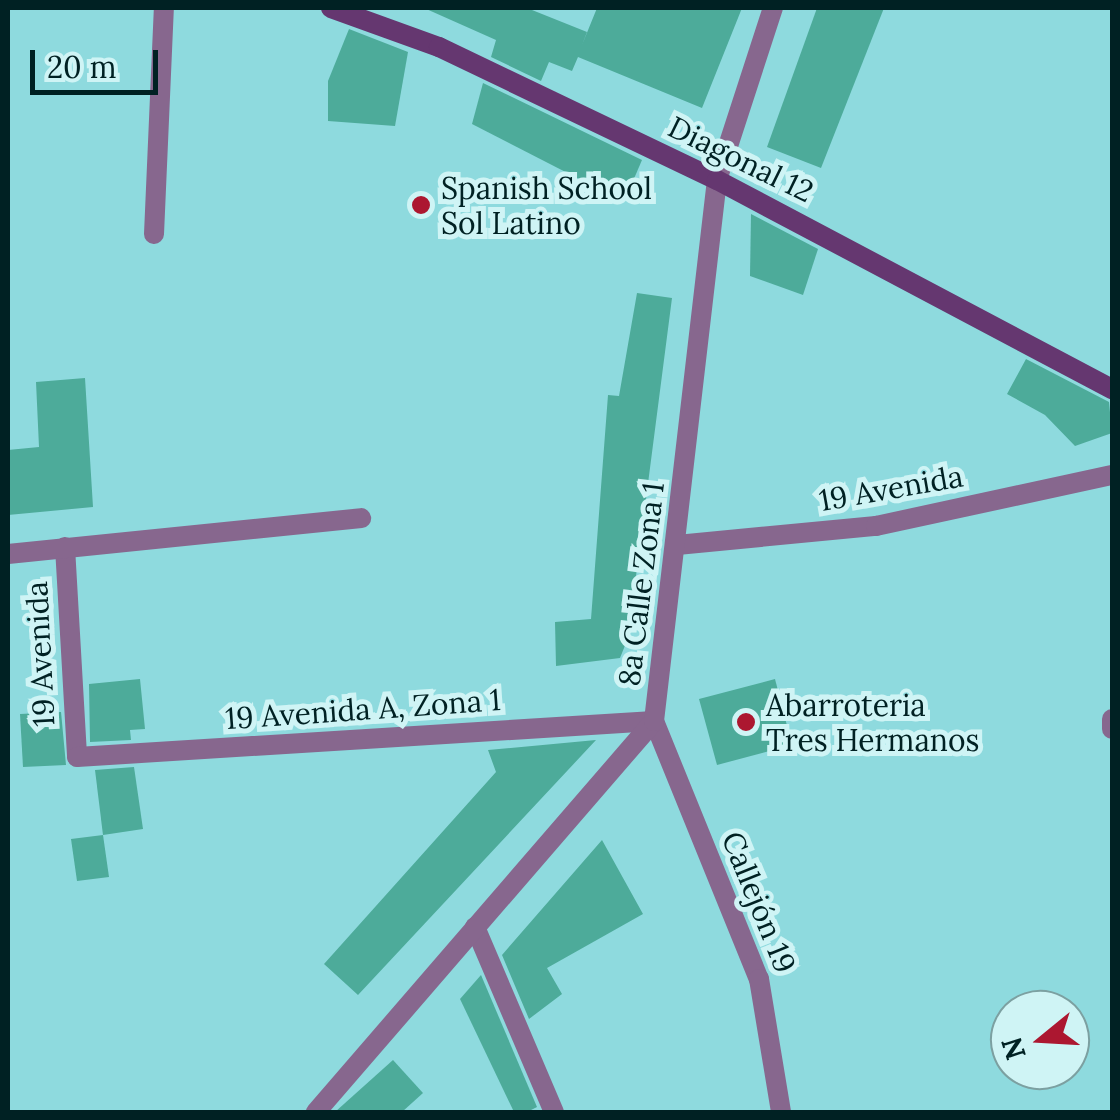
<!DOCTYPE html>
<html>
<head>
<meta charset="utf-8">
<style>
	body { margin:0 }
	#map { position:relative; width:1120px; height:1120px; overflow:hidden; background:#8edade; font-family:Lora,serif }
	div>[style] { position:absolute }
	.building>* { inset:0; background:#4dab9a }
	.minor>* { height:20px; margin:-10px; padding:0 10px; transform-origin:10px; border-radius:10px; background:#87678e }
	.tertiary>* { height:20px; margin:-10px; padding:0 10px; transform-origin:10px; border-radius:10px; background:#87678e }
	.secondary>* { height:20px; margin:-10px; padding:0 10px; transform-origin:10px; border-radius:10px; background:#653770 }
	.dots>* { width:28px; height:28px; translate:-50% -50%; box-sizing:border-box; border:5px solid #cff4f5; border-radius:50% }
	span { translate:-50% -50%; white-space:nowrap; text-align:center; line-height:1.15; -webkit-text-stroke:10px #cff4f5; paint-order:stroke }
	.street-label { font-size:30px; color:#002123 }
	.poi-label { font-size:30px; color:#002123 }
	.left { translate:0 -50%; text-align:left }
	.frame { position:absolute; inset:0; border:10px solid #002123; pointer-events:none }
	.north { position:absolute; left:990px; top:990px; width:100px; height:100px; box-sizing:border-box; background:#cff4f5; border:2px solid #7ca0a1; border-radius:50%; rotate:252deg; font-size:28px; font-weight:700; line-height:40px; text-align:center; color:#002123 }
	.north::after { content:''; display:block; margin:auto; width:35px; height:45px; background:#ac1730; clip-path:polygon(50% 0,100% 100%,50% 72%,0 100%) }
	.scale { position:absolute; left:30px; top:50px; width:128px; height:45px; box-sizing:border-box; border:5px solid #002123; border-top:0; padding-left:12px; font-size:30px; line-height:35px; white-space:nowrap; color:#002123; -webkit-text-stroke:8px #cff4f5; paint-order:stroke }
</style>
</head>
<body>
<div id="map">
	<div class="building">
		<div style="clip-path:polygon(424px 8px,527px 8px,587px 32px,582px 45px,597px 8px,742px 8px,702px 108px,578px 57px,572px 71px,549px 62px,541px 81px,491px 57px,496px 40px)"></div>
		<div style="clip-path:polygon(817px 8px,884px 8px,821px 168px,767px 147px)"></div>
		<div style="clip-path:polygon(349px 29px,408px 52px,395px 126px,328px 121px,328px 81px)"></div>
		<div style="clip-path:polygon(483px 83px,642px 160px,624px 202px,472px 124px)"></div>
		<div style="clip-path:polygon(751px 214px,818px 249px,803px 295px,750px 276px)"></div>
		<div style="clip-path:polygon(637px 293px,672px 298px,628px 638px,620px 658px,556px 666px,555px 622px,591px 619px,608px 395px,619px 396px)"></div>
		<div style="clip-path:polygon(1026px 359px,1109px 402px,1112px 433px,1075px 446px,1045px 415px,1007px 394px)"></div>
		<div style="clip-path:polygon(85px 378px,93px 507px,8px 515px,8px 450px,39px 447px,36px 382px)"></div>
		<div style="clip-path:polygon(140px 679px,145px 729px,130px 730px,131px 740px,90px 742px,89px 684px)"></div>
		<div style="clip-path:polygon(775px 679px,792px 745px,717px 765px,699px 699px)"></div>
		<div style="clip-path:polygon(61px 712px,66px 765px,23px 767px,20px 714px)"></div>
		<div style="clip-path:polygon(596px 740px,358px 995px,324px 964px,496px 772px,488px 750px)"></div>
		<div style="clip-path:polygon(134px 767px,143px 829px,103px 835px,95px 770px)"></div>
		<div style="clip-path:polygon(103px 835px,109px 877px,77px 881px,71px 839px)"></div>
		<div style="clip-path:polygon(602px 840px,643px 914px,547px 968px,562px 994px,529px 1019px,502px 955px)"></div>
		<div style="clip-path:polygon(481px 975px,537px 1107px,527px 1112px,514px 1112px,460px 999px)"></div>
		<div style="clip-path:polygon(393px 1060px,423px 1093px,402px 1112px,335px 1112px)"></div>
	</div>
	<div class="minor">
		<div style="left:717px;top:180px;width:181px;rotate:-72deg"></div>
		<div style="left:154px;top:234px;width:226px;rotate:-87.5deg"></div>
		<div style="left:65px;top:547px;width:210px;rotate:86.7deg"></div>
		<div style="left:77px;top:757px;width:578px;rotate:-3.57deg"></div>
		<div style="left:654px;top:721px;width:279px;rotate:67.9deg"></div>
		<div style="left:759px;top:979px;width:135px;rotate:80.6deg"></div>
		<div style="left:8px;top:554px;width:355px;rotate:-5.8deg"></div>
		<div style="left:475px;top:927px;width:201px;rotate:66.9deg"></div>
	</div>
	<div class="tertiary">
		<div style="left:677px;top:545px;width:200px;rotate:-5.5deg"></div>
		<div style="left:876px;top:526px;width:241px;rotate:-12.2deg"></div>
		<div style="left:1112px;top:719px;width:10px;rotate:90deg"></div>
		<div style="left:316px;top:1112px;width:517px;rotate:-49.16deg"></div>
		<div style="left:654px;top:721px;width:545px;rotate:-83.36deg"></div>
	</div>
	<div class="secondary">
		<div style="left:331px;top:8px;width:115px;rotate:19.9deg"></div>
		<div style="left:439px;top:47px;width:308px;rotate:25.6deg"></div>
		<div style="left:717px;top:180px;width:447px;rotate:27.9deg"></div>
	</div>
	<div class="dots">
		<div style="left:421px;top:205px;background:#ac1730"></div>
		<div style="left:746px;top:722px;background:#ac1730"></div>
	</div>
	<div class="street-label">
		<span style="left:741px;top:159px;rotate:26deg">Diagonal 12</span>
		<span style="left:891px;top:488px;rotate:-10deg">19 Avenida</span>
		<span style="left:641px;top:584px;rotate:-83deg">8a Calle Zona 1</span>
		<span style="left:40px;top:654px;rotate:-93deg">19 Avenida</span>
		<span style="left:363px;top:709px;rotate:-4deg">19 Avenida A, Zona 1</span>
		<span style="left:759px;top:902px;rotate:68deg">Callejón 19</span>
	</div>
	<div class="poi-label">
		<span class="left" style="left:441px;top:205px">Spanish School<br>Sol Latino</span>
		<span class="left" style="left:766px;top:722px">Abarroteria<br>Tres Hermanos</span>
	</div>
	<div class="frame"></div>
	<div class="north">N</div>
	<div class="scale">20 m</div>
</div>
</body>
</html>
